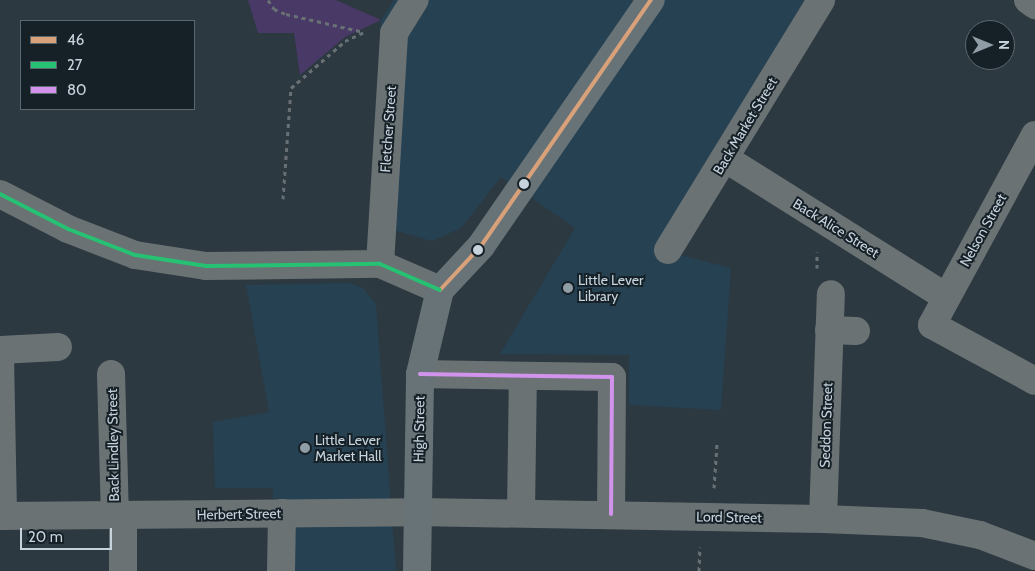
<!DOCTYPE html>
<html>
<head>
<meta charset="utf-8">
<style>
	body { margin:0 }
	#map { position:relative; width:1035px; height:571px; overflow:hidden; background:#2c3941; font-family:Cabin,sans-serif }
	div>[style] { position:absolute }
	.built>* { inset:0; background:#264152 }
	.green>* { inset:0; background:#483966 }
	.path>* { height:3px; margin-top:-1.5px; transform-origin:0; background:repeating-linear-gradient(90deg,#687074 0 4px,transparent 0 8px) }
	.minor>* { height:28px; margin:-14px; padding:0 14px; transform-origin:14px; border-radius:14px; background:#6b7274 }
	.major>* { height:28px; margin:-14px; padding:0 14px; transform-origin:14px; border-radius:14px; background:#687377 }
	.bus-1>* { height:4px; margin:-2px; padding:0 2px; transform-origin:2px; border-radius:2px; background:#d9a179 }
	.bus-2>* { height:4px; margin:-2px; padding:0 2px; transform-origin:2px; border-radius:2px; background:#26c172 }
	.bus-3>* { height:4px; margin:-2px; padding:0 2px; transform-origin:2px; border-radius:2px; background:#d193ec }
	.dots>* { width:14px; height:14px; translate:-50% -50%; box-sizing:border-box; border:2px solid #162027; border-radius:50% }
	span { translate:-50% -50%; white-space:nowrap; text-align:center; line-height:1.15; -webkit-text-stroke:4px #162027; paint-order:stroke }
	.street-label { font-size:14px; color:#c6d3dd }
	.poi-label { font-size:14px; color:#c6d3dd }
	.left { translate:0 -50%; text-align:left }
	.legend { position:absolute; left:20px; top:20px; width:175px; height:90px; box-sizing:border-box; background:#162027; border:1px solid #5c6870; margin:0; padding:6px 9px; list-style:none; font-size:15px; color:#c6d3dd }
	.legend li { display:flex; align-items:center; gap:10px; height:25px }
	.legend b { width:25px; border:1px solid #5c6870 }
	.north { position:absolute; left:965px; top:20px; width:50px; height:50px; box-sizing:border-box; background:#162027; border:1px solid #5c6870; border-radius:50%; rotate:90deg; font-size:14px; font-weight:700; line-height:20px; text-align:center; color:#c6d3dd }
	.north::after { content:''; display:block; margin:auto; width:18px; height:22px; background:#909da6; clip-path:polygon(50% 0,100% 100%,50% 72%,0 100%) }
	.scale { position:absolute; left:20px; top:528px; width:92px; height:22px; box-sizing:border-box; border:2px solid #c6d3dd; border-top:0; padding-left:6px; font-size:15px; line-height:18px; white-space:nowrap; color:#c6d3dd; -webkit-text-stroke:4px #162027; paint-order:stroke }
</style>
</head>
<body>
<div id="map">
	<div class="built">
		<div style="clip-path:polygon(394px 0,812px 0,656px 249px,731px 268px,721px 410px,629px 405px,629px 355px,500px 354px,575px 228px,501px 177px,461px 228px,432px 241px,369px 223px,381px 20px)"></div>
		<div style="clip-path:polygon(350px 283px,363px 288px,376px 304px,396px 571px,272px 571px,273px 488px,215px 488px,213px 422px,269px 412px,246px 285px)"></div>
	</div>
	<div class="green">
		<div style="clip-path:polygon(248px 0,336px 0,381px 20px,345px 37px,300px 75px,294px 33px,258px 33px)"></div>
	</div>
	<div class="path">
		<div style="left:268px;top:0;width:11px;rotate:56deg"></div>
		<div style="left:274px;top:9px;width:13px;rotate:23deg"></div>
		<div style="left:286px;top:14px;width:80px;rotate:13deg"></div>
		<div style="left:283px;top:199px;width:111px;rotate:-85.9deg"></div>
		<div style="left:291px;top:88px;width:72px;rotate:-41deg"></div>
		<div style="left:345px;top:41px;width:21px;rotate:-25deg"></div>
		<div style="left:817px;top:268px;width:16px;rotate:-90deg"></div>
		<div style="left:714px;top:488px;width:44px;rotate:-86.1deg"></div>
		<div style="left:699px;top:571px;width:24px;rotate:-88deg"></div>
	</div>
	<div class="minor">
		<div style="left:1028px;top:0;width:9px;rotate:36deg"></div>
		<div style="left:1035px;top:135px;width:216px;rotate:118.5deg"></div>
		<div style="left:932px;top:325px;width:117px;rotate:28.5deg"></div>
		<div style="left:726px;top:159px;width:260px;rotate:32.1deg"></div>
		<div style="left:0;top:194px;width:76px;rotate:27.2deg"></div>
		<div style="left:68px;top:229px;width:72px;rotate:21.2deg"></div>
		<div style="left:135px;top:255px;width:72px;rotate:8.8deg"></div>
		<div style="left:206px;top:266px;width:174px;rotate:-0.7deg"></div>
		<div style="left:380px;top:264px;width:65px;rotate:23.4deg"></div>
		<div style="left:668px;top:250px;width:293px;rotate:-58.5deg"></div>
		<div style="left:380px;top:264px;width:231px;rotate:-86.5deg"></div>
		<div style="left:394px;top:33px;width:39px;rotate:-58deg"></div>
		<div style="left:829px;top:330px;width:27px;rotate:2deg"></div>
		<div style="left:0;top:350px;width:58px;rotate:-3deg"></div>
		<div style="left:0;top:356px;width:160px;rotate:88.9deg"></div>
		<div style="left:111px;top:374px;width:141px;rotate:88.4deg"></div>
		<div style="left:420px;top:374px;width:192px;rotate:0.9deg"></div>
		<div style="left:612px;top:377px;width:137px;rotate:90.4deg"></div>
		<div style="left:521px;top:513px;width:137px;rotate:-89.2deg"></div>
		<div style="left:0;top:516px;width:417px;rotate:-0.5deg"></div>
		<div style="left:417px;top:512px;width:406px;rotate:1deg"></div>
		<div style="left:823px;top:519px;width:99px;rotate:2.3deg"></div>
		<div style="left:922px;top:523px;width:59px;rotate:11.7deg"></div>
		<div style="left:980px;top:535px;width:59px;rotate:20.9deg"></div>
		<div style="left:823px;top:519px;width:225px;rotate:-88deg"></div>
		<div style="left:123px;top:571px;width:56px;rotate:-90deg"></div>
		<div style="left:281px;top:571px;width:58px;rotate:-89deg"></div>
	</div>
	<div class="major">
		<div style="left:417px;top:571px;width:197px;rotate:-89.1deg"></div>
		<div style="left:420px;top:374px;width:86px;rotate:-76.6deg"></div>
		<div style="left:440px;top:290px;width:60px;rotate:-47deg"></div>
		<div style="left:481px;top:246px;width:299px;rotate:-55.4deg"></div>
	</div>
	<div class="bus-1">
		<div style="left:440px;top:290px;width:60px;rotate:-47deg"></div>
		<div style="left:481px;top:246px;width:299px;rotate:-55.4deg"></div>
	</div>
	<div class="bus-2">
		<div style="left:0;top:194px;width:76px;rotate:27.2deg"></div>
		<div style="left:68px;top:229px;width:72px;rotate:21.2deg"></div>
		<div style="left:135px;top:255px;width:72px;rotate:8.8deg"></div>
		<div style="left:206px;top:266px;width:174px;rotate:-0.7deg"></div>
		<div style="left:380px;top:264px;width:65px;rotate:23.4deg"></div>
	</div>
	<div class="bus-3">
		<div style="left:420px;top:374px;width:192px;rotate:0.9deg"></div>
		<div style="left:612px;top:377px;width:137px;rotate:90.4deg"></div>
	</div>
	<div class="dots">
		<div style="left:524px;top:184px;background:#c6d3dd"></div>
		<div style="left:478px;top:250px;background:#c6d3dd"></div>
		<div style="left:568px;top:288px;background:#909da6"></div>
		<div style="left:305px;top:448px;background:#909da6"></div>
	</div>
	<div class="street-label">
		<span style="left:745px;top:126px;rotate:-59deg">Back Market Street</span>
		<span style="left:388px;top:129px;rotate:-86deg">Fletcher Street</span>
		<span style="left:836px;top:228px;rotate:32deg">Back Alice Street</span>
		<span style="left:983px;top:230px;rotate:-61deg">Nelson Street</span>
		<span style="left:826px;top:425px;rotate:-88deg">Seddon Street</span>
		<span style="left:419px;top:429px;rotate:-89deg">High Street</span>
		<span style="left:113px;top:445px;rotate:-91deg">Back Lindley Street</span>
		<span style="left:239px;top:514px;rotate:-1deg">Herbert Street</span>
		<span style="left:729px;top:517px;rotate:1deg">Lord Street</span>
	</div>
	<div class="poi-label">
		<span class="left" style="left:578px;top:288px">Little Lever<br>Library</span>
		<span class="left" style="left:315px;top:448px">Little Lever<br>Market Hall</span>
	</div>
	<ul class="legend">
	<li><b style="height:6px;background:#d9a179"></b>46</li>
	<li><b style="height:6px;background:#26c172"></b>27</li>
	<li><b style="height:6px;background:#d193ec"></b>80</li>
	</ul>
	<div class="north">N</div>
	<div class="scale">20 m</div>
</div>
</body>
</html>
